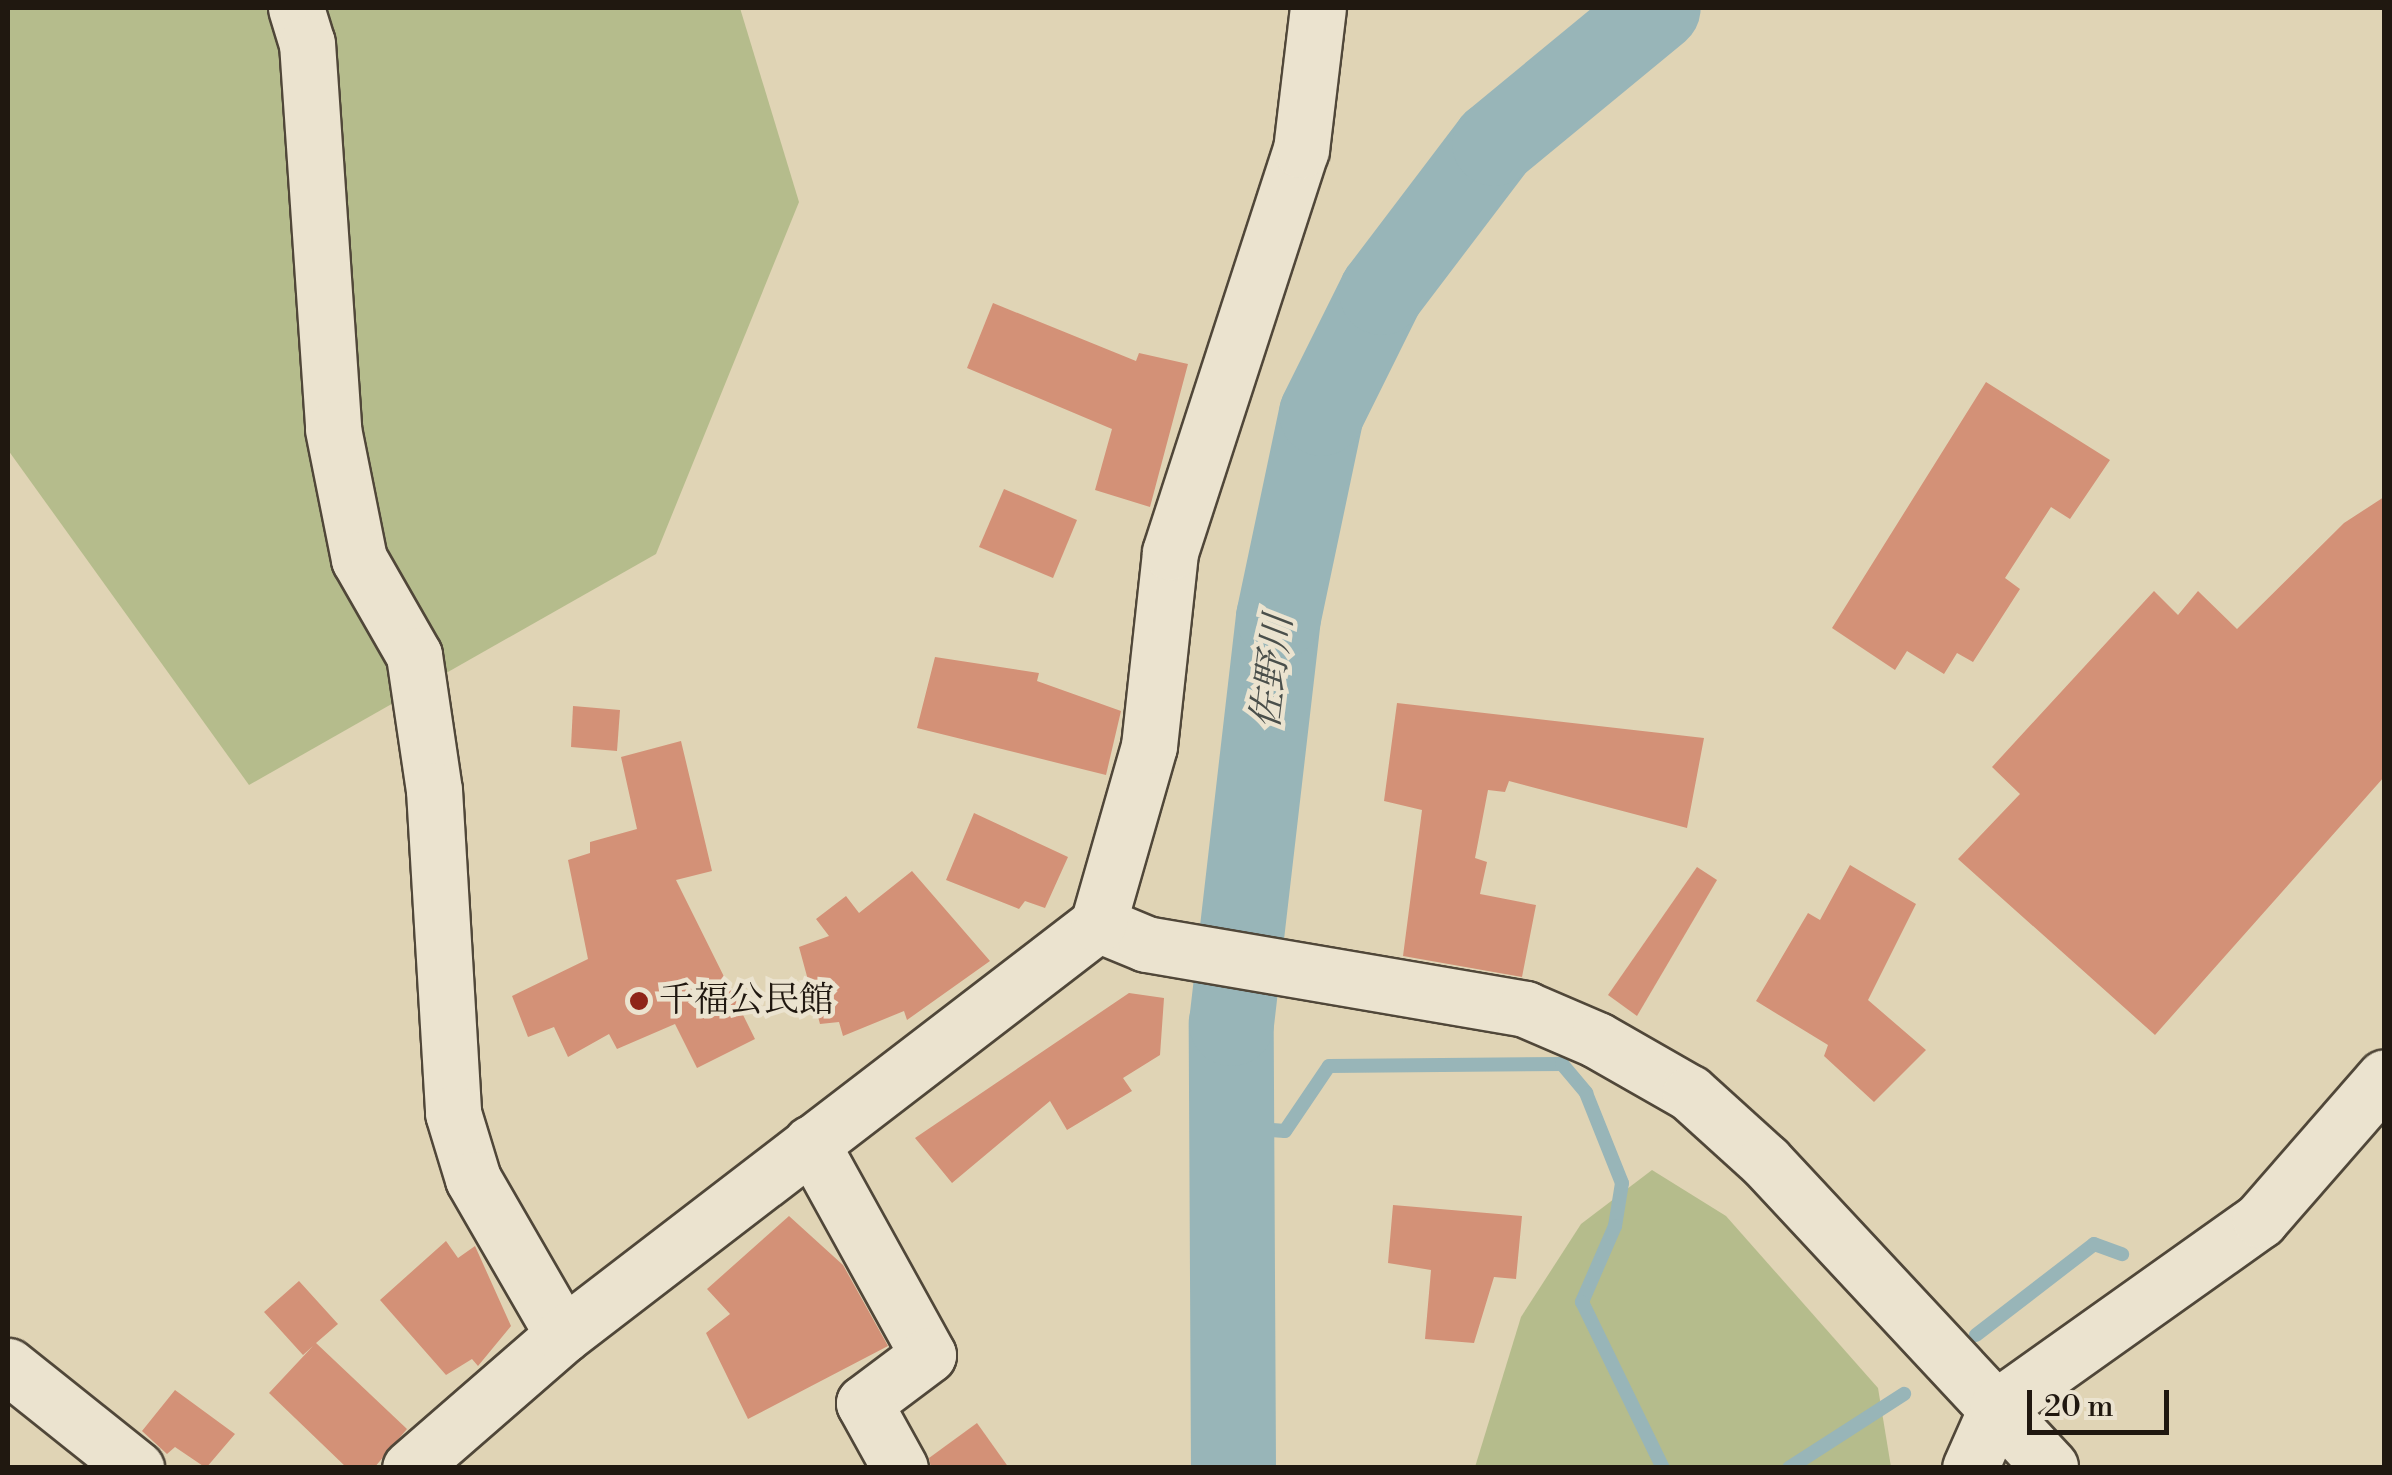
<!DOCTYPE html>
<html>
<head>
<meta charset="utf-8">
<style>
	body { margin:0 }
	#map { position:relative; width:2392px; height:1475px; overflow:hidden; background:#e0d4b5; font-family:"Libre Bodoni","Noto Serif JP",serif }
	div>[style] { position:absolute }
	.green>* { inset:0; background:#b5bc8c }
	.stream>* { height:14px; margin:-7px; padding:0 7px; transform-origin:7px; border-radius:7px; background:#98b5b8 }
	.river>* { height:85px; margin:-42.5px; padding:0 42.5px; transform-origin:42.5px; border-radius:42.5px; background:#98b5b8 }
	.building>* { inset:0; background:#d39177 }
	.roads { filter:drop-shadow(2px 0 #504739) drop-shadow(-2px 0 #504739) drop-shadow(0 2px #504739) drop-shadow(0 -2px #504739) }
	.minor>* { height:55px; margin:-27.5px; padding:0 27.5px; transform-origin:27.5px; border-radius:27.5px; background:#ebe3cf }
	.dots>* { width:28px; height:28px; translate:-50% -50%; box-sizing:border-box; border:5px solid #ebe3cf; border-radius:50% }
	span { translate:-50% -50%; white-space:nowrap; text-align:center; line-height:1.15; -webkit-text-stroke:9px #ebe3cf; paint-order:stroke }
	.poi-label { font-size:35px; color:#201810 }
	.left { translate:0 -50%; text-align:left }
	.water-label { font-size:38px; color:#4a4f4b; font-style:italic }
	.frame { position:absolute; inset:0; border:10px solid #201810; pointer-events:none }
	.scale { position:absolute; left:2027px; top:1390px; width:142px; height:45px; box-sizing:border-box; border:5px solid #201810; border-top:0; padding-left:12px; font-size:30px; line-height:35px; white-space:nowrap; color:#201810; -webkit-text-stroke:8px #ebe3cf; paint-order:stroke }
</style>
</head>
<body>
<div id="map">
	<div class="green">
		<div style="clip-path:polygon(8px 8px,740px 8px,799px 202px,656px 554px,249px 785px,8px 450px)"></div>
		<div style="clip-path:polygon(1652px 1170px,1726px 1216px,1878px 1388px,1891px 1467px,1475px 1467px,1521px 1317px,1581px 1224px)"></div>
	</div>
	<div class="stream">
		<div style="left:1232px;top:1127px;width:53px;rotate:4.3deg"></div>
		<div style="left:1285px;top:1131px;width:78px;rotate:-55.9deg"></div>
		<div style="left:1329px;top:1066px;width:233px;rotate:-0.5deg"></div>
		<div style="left:1562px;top:1064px;width:38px;rotate:50deg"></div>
		<div style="left:1586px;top:1093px;width:97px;rotate:68.2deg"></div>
		<div style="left:1622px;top:1183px;width:44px;rotate:99.2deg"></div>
		<div style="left:1615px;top:1226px;width:83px;rotate:113.5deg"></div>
		<div style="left:1582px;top:1302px;width:185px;rotate:64deg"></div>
		<div style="left:1976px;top:1335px;width:149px;rotate:-37.6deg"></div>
		<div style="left:2094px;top:1244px;width:30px;rotate:20deg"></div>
		<div style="left:1789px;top:1468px;width:137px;rotate:-32.8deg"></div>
	</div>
	<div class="river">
		<div style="left:1233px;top:1468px;width:445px;rotate:-90.3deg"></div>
		<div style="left:1231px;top:1023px;width:409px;rotate:-83.4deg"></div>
		<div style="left:1278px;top:617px;width:208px;rotate:-78.1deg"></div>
		<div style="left:1321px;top:413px;width:135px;rotate:-63.6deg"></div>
		<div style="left:1381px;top:292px;width:187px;rotate:-52.8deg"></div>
		<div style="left:1494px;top:143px;width:212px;rotate:-39.5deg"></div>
	</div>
	<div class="building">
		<div style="clip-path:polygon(993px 303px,1136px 361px,1139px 353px,1188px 364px,1150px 507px,1095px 490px,1112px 429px,967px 368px)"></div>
		<div style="clip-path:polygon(1986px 382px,2110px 460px,2070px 519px,2051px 507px,2005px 578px,2020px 589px,1973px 662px,1957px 653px,1944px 674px,1907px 651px,1895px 670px,1832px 628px)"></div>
		<div style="clip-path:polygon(1004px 489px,1077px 520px,1053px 578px,979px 547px)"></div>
		<div style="clip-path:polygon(2384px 497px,2384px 777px,2155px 1035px,1958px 859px,2020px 794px,1992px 767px,2154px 591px,2178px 615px,2198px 591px,2237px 629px,2344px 523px)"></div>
		<div style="clip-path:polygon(935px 657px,1039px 673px,1037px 681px,1121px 711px,1106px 775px,917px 728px)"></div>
		<div style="clip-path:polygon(1397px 703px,1704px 738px,1687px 828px,1509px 781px,1505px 792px,1488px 790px,1475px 858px,1487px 862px,1480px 894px,1536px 905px,1522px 977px,1403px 956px,1422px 810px,1384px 801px)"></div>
		<div style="clip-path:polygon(573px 706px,620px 710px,617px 751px,571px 747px)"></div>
		<div style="clip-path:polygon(681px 741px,712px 871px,676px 880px,755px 1039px,697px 1068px,675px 1024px,617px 1049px,609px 1034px,568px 1057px,554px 1027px,528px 1037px,512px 996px,588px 959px,568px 860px,590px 853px,590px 842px,637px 829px,621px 757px)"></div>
		<div style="clip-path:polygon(974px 813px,1068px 857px,1045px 908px,1025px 901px,1019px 909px,946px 880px)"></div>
		<div style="clip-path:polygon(1850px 865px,1916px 904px,1868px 1000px,1926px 1050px,1874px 1102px,1824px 1056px,1828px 1045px,1756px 1001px,1808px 913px,1820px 920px)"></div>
		<div style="clip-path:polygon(1697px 867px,1717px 880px,1637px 1016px,1608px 995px)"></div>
		<div style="clip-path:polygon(912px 871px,990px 961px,907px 1020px,904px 1011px,843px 1036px,839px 1022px,820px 1024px,799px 947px,829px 936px,816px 919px,846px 896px,859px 913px)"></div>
		<div style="clip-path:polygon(1129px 993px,1164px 998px,1160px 1055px,1123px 1078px,1132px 1091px,1067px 1130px,1050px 1101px,952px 1183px,915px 1138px)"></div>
		<div style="clip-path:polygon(1393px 1205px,1522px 1216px,1516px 1279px,1494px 1277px,1474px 1343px,1425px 1339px,1431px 1270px,1388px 1263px)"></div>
		<div style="clip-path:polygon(789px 1216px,843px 1265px,888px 1346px,748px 1419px,706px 1333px,730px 1314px,707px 1289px)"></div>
		<div style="clip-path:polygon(446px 1241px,458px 1258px,475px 1246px,511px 1326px,478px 1366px,472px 1359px,446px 1375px,380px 1300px)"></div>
		<div style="clip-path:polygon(299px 1281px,338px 1324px,316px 1343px,407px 1429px,374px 1468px,347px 1468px,269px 1393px,313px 1346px,303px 1355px,264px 1312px)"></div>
		<div style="clip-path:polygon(175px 1390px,235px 1434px,206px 1468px,175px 1447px,167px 1454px,142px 1431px)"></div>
		<div style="clip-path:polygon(977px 1423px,1009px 1468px,931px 1468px,929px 1458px)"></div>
	</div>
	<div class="roads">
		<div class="minor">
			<div style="left:296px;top:8px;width:37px;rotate:73deg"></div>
			<div style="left:307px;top:43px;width:387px;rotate:86.1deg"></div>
			<div style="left:333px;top:429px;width:133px;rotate:78.7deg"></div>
			<div style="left:359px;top:559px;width:111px;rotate:60.2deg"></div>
			<div style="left:414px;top:655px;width:136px;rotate:81.6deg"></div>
			<div style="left:434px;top:790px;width:324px;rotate:86.6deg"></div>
			<div style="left:453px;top:1113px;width:69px;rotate:73.1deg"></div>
			<div style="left:473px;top:1179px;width:180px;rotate:60deg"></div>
			<div style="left:1098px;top:924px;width:52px;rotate:22.6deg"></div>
			<div style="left:1146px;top:944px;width:385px;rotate:9.7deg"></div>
			<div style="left:1525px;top:1009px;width:78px;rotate:23.3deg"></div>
			<div style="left:1597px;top:1040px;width:107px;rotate:29.7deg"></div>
			<div style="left:1690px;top:1093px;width:101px;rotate:42.2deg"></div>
			<div style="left:1765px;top:1161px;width:418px;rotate:47deg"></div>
			<div style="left:811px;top:1143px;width:242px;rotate:61.1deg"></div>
			<div style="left:928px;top:1355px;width:80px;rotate:143.1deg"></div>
			<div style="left:864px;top:1403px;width:74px;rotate:61deg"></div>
			<div style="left:8px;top:1366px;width:164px;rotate:38.6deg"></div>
			<div style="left:410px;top:1468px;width:203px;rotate:-41deg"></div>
			<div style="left:563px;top:1335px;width:675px;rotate:-37.53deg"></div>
			<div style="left:1098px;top:924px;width:185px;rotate:-74deg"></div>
			<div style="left:1149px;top:746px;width:195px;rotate:-83.8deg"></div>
			<div style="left:1170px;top:552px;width:423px;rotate:-72deg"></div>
			<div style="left:1301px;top:150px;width:143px;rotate:-83.2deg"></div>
			<div style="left:1970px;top:1468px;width:67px;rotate:-66.1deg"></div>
			<div style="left:1997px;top:1407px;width:323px;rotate:-35.4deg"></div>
			<div style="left:2260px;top:1220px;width:189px;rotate:-48.9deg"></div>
		</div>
	</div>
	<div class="dots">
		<div style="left:639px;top:1001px;background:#8f2418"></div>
	</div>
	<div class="poi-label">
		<span class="left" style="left:659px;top:1001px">千福公民館</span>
	</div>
	<div class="water-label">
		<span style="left:1273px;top:672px;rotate:-83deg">佐野川</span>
	</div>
	<div class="frame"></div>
	<div class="scale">20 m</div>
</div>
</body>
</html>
